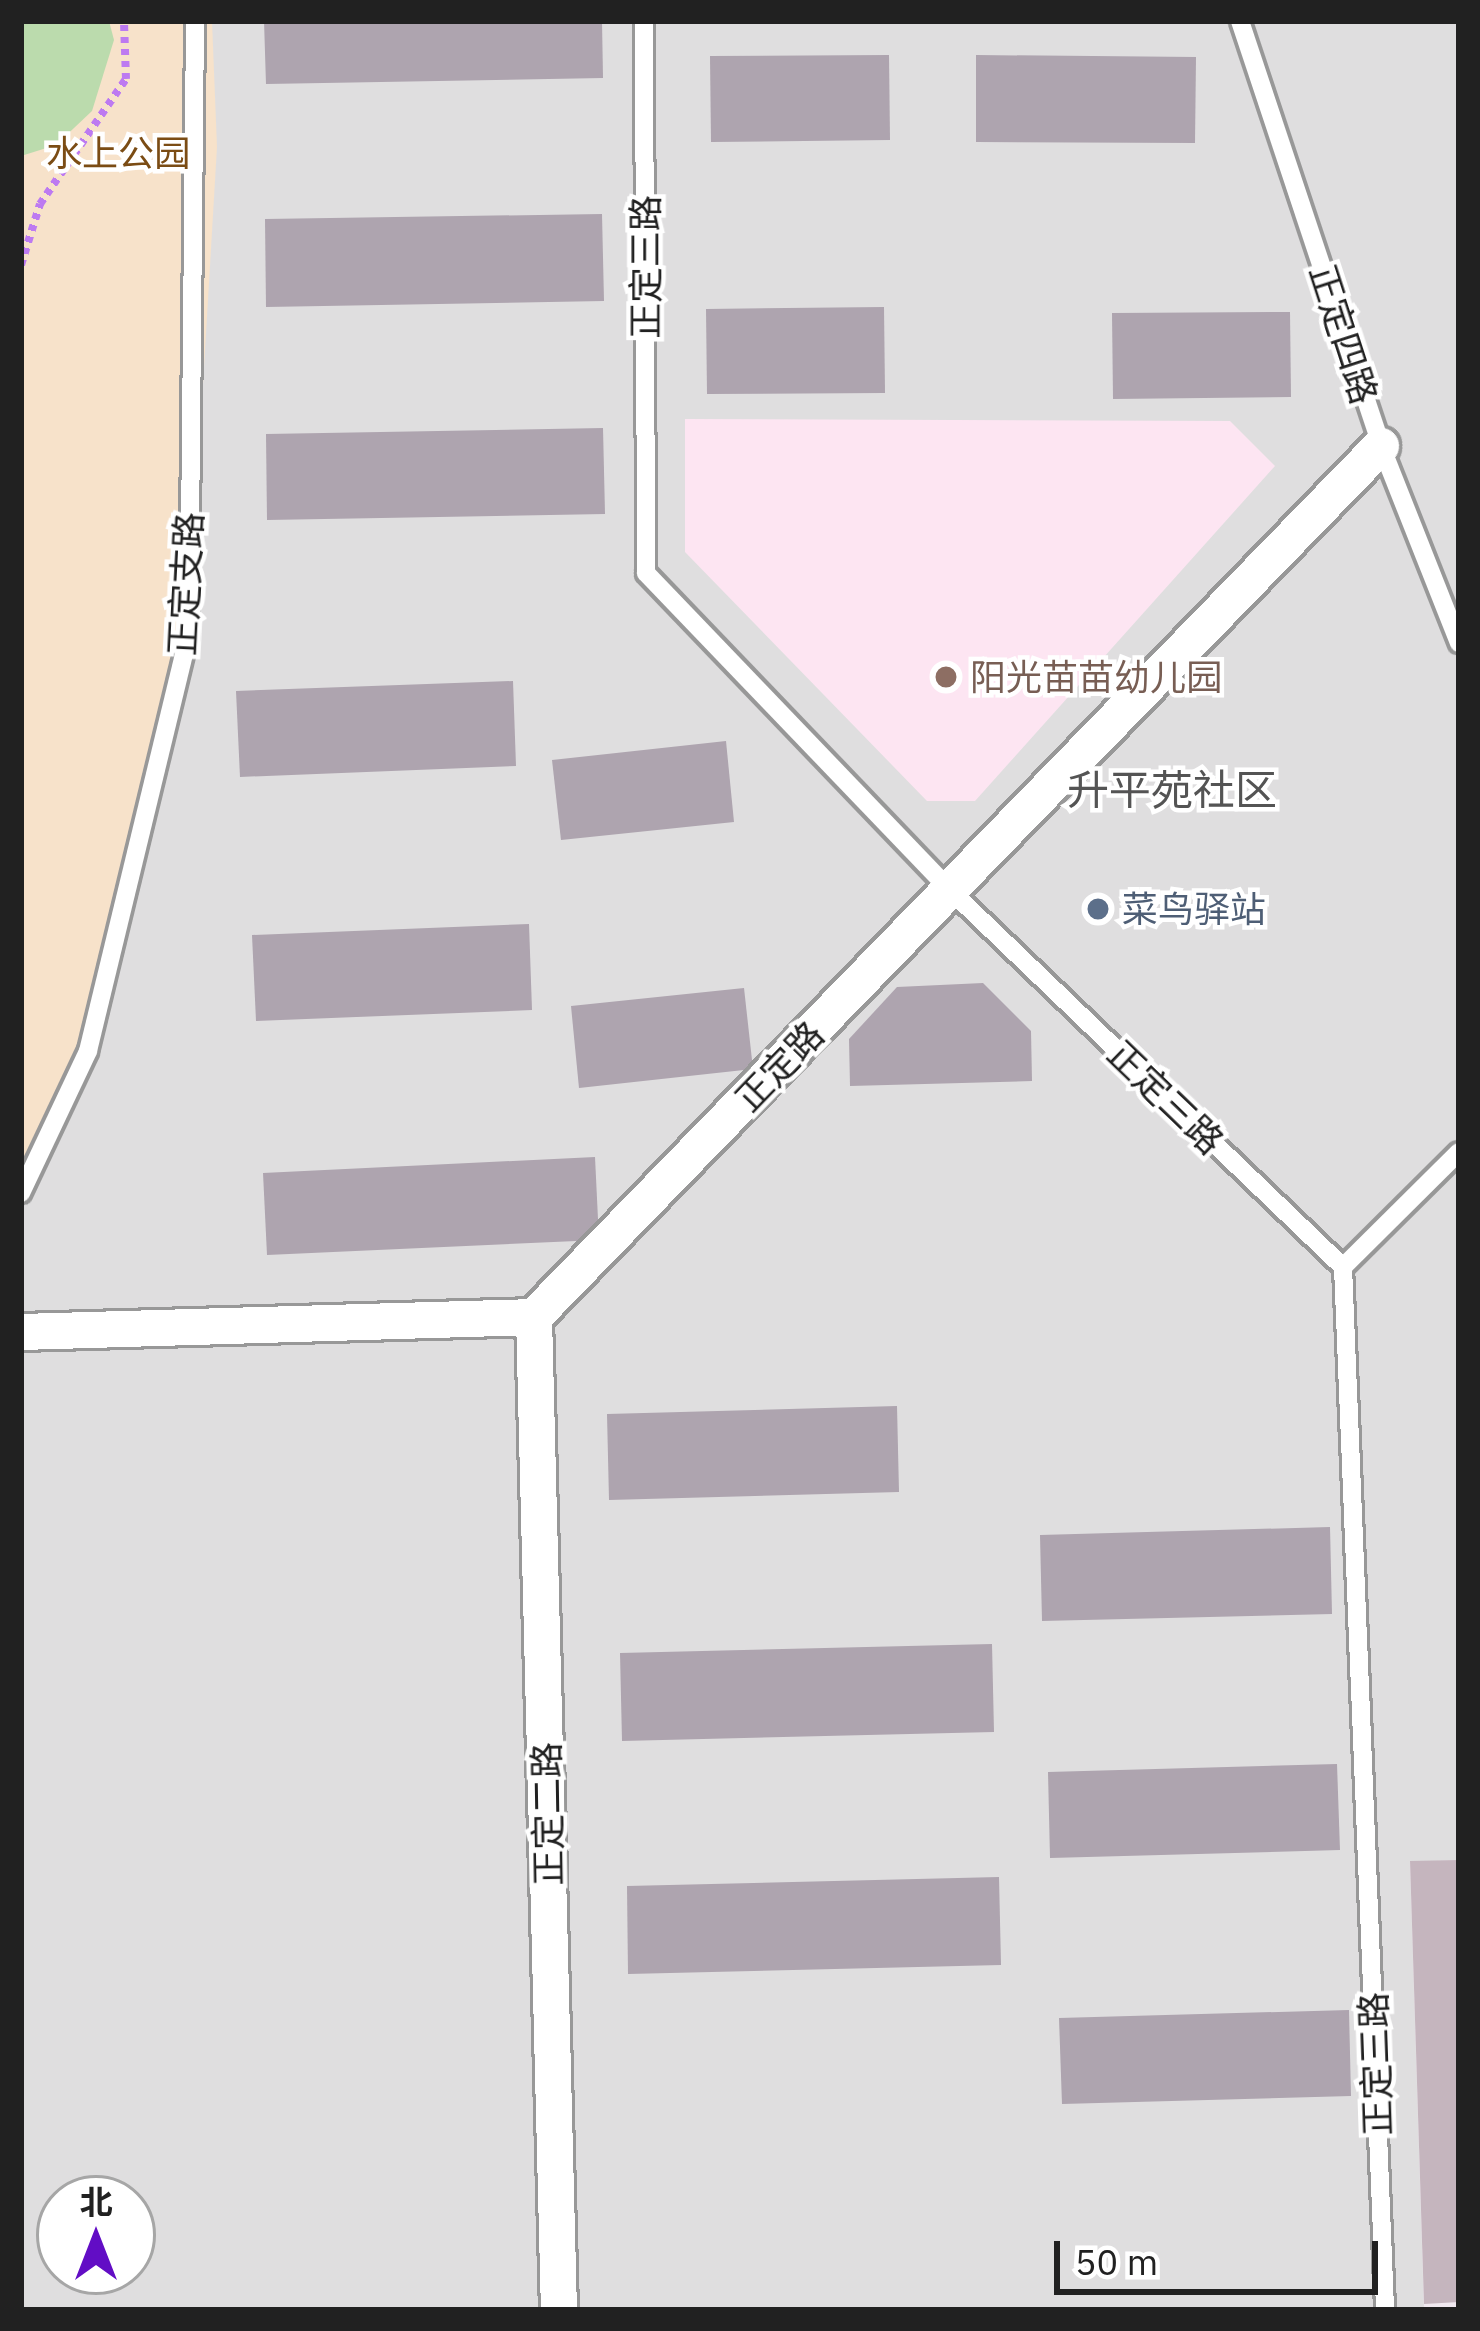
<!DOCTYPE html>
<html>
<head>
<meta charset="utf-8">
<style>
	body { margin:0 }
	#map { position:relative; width:1480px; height:2331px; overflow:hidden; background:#f1e9f0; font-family:"IBM Plex Sans","Noto Sans SC",sans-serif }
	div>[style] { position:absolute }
	.residential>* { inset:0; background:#dfdedf }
	.education>* { inset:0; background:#fde5f2 }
	.construction>* { inset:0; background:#c5b5be }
	.park>* { inset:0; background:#f7e2ca }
	.water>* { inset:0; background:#bbdbad }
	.building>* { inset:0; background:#aea4af }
	.path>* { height:8px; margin-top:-4px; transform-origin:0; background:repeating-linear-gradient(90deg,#bd7af1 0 6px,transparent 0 12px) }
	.roads { filter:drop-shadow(3px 0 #989898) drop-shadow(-3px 0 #989898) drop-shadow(0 3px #989898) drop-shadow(0 -3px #989898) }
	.lane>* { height:18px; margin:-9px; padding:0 9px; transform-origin:9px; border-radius:9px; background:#fff }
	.street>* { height:36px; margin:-18px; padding:0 18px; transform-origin:18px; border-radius:18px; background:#fff }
	.dots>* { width:33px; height:33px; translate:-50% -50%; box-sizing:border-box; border:6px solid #fff; border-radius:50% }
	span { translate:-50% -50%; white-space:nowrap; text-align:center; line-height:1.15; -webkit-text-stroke:9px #fff; paint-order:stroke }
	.park-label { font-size:36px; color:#7b4c14 }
	.street-label { font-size:36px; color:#212121 }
	.education-label { font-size:36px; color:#785e54 }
	.left { translate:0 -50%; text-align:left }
	.service-label { font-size:36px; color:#4e5e75 }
	.quarter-label { font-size:42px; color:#545454 }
	.frame { position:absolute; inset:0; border:24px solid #212121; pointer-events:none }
	.north { position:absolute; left:36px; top:2175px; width:120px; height:120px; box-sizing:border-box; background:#fff; border:3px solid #a6a6a6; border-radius:50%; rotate:0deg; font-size:33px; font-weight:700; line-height:48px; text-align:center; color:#212121 }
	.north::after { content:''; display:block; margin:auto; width:42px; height:54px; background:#620dc5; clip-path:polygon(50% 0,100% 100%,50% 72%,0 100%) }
	.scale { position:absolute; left:1054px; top:2241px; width:324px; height:54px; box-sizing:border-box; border:6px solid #212121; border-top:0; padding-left:15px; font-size:36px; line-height:42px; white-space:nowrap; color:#212121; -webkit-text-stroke:9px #fff; paint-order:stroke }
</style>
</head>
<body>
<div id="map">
	<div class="residential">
		<div style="clip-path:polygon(evenodd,195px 21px,1459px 21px,1459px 1860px,1410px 1862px,1424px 2310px,21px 2310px,21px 1190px,195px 21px,60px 2199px,132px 2199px,132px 2271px,60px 2271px,60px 2199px)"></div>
	</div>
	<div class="education">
		<div style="clip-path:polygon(685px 419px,1230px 421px,1275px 466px,975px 801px,927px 801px,685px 552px)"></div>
	</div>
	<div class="construction">
		<div style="clip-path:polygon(1459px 1860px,1459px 2302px,1424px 2304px,1410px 1861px)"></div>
	</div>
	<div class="park">
		<div style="clip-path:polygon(21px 21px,212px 21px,217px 147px,187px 656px,88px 1051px,21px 1193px)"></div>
	</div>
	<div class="water">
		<div style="clip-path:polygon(21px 21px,109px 21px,114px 40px,92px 111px,56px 145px,21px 156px)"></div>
	</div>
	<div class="building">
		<div style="clip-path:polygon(264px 21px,602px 21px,603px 78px,266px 84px)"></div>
		<div style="clip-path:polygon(889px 55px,890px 140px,711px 142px,710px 56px)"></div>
		<div style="clip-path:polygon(976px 55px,1196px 57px,1195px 143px,976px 142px)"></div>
		<div style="clip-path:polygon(602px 214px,604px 301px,266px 307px,265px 219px)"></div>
		<div style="clip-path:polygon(884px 307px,885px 393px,707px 394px,706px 309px)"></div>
		<div style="clip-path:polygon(1290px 312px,1291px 397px,1113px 399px,1112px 313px)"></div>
		<div style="clip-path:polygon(603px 428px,605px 514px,267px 520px,266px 434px)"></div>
		<div style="clip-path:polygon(513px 681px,516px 766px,240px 777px,236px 691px)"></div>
		<div style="clip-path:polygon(726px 741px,734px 822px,561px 840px,552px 760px)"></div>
		<div style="clip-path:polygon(529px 924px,532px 1010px,256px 1021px,252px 935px)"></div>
		<div style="clip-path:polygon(983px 983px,1031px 1031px,1032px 1081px,850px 1086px,849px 1039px,897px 987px)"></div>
		<div style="clip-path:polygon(744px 988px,753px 1069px,579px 1088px,571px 1006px)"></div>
		<div style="clip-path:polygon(595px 1157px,599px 1240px,267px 1255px,263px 1173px)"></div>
		<div style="clip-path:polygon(897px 1406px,899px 1492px,609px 1500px,607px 1414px)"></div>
		<div style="clip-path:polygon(1330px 1527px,1332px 1614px,1042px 1621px,1040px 1535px)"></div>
		<div style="clip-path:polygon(992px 1644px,994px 1732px,622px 1741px,620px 1653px)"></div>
		<div style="clip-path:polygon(1337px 1764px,1340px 1850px,1050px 1858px,1048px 1772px)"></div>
		<div style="clip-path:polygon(999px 1877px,1001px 1965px,628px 1974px,627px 1886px)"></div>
		<div style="clip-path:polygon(1349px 2010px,1351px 2096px,1062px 2104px,1059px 2018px)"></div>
	</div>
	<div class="path">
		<div style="left:21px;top:265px;width:64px;rotate:-72.7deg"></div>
		<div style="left:40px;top:204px;width:152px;rotate:-55.5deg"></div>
		<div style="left:126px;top:79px;width:58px;rotate:-92deg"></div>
	</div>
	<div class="roads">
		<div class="lane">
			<div style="left:644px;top:21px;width:552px;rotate:89.79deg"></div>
			<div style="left:646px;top:573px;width:439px;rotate:46.2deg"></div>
			<div style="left:950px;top:890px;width:545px;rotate:43.81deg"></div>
			<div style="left:1343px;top:1267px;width:1044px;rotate:87.69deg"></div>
			<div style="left:1240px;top:21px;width:448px;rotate:71.6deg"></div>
			<div style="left:1381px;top:446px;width:212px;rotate:68.4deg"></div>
			<div style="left:21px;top:1193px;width:157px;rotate:-64.7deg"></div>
			<div style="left:88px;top:1051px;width:428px;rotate:-76.4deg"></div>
			<div style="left:189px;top:635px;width:614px;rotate:-89.44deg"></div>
			<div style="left:1343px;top:1267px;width:163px;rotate:-44.8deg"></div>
		</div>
		<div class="street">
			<div style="left:534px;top:1317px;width:993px;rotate:88.56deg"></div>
			<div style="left:21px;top:1332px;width:513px;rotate:-1.67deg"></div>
			<div style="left:534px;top:1317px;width:1215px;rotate:-45.8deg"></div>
		</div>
	</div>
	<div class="dots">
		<div style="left:946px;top:677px;background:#8d6e63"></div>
		<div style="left:1098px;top:909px;background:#5c6f8a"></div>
	</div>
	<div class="park-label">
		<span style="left:118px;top:153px">水上公园</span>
	</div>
	<div class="street-label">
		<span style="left:645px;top:267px;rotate:-90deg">正定三路</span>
		<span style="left:1344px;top:334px;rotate:72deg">正定四路</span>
		<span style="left:185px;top:584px;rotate:-87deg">正定支路</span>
		<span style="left:779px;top:1066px;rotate:-46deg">正定路</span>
		<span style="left:1166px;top:1097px;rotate:44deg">正定三路</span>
		<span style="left:547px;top:1814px;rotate:-91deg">正定二路</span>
		<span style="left:1375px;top:2064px;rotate:-92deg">正定三路</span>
	</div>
	<div class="education-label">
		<span class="left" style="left:970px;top:677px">阳光苗苗幼儿园</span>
	</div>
	<div class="service-label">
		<span class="left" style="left:1122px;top:909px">菜鸟驿站</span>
	</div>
	<div class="quarter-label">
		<span style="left:1172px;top:790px">升平苑社区</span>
	</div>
	<div class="frame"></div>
	<div class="north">北</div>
	<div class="scale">50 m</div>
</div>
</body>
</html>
